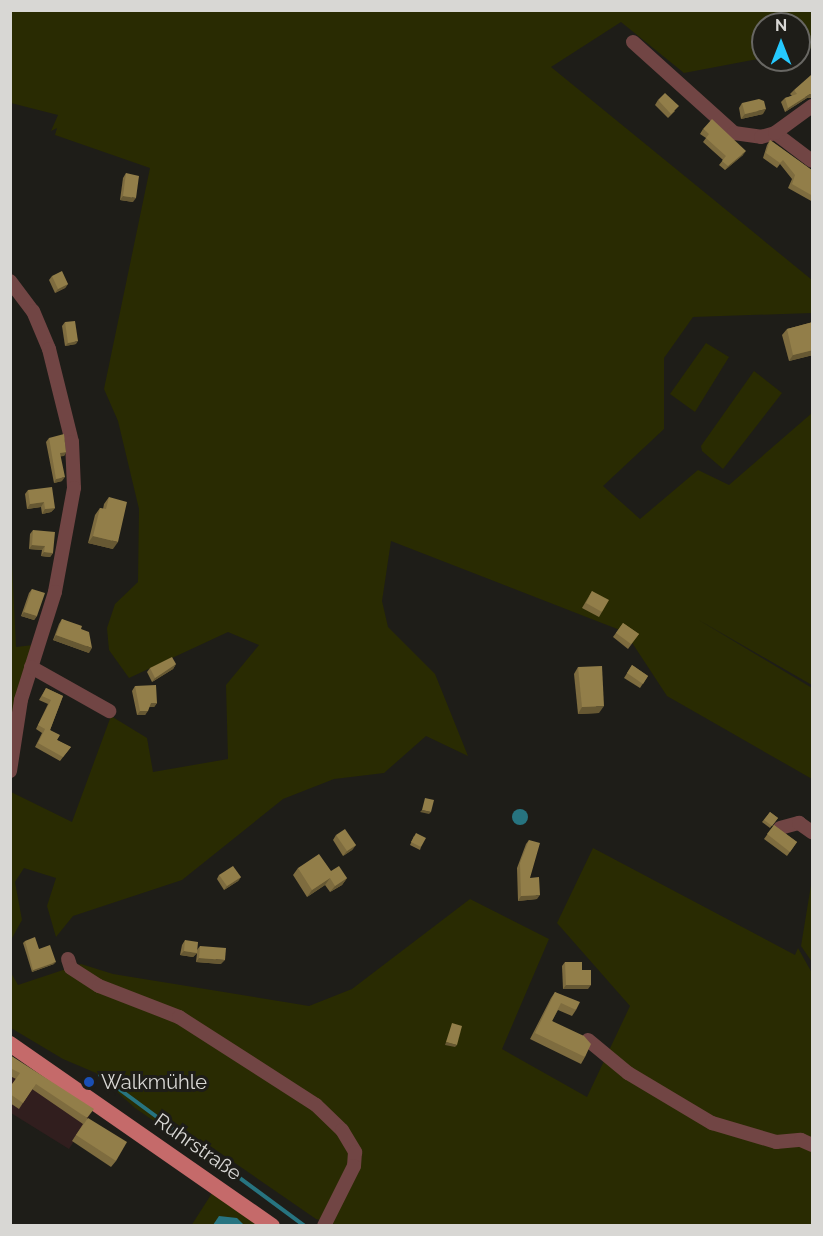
<!DOCTYPE html>
<html>
<head>
<meta charset="utf-8">
<style>
	body { margin:0 }
	#map { position:relative; width:823px; height:1236px; overflow:hidden; background:#1e1d18; font-family:Raleway,sans-serif }
	div>[style] { position:absolute }
	.commercial>* { inset:0; background:#311e1e }
	.green>* { inset:0; background:#292b02 }
	.water>* { inset:0; background:#277480 }
	.round { border-radius:50% }
	.stream>* { height:4px; margin:-2px; padding:0 2px; transform-origin:2px; border-radius:2px; background:#277480 }
	.minor>* { height:14px; margin:-7px; padding:0 7px; transform-origin:7px; border-radius:7px; background:#714544 }
	.major>* { height:16px; margin:-8px; padding:0 8px; transform-origin:8px; border-radius:8px; background:#c56a6a }
	.wall>* { inset:0; background:#7e6c3f }
	.shaded-wall>* { inset:0; background:#665833 }
	.building>* { inset:0; background:#927e49 }
	.dots>* { width:16px; height:16px; translate:-50% -50%; box-sizing:border-box; border:3px solid #1e1d18; border-radius:50% }
	span { translate:-50% -50%; white-space:nowrap; text-align:center; line-height:1.15; -webkit-text-stroke:6px #1e1d18; paint-order:stroke }
	.poi-label { font-size:20px; color:#d8d7d4 }
	.left { translate:0 -50%; text-align:left }
	.street-label { font-size:20px; color:#d8d7d4 }
	.frame { position:absolute; inset:0; border:12px solid #d8d7d4; pointer-events:none }
	.north { position:absolute; left:751px; top:12px; width:60px; height:60px; box-sizing:border-box; background:#1e1d18; border:2px solid #686763; border-radius:50%; rotate:0deg; font-size:16px; font-weight:700; line-height:24px; text-align:center; color:#d8d7d4 }
	.north::after { content:''; display:block; margin:auto; width:21px; height:27px; background:#25c9fe; clip-path:polygon(50% 0,100% 100%,50% 72%,0 100%) }
</style>
</head>
<body>
<div id="map">
	<div class="commercial">
		<div style="clip-path:polygon(10px 1061px,90px 1115px,69px 1149px,11px 1113px)"></div>
	</div>
	<div class="green">
		<div style="clip-path:polygon(11px 11px,812px 11px,812px 48px,799px 50px,799px 24px,763px 24px,763px 58px,684px 73px,621px 22px,551px 67px,812px 280px,812px 313px,693px 317px,664px 358px,664px 429px,603px 486px,640px 519px,698px 470px,729px 485px,812px 413px,812px 685px,697px 619px,812px 688px,812px 779px,667px 696px,625px 632px,391px 541px,382px 601px,388px 627px,435px 674px,468px 756px,426px 736px,384px 773px,334px 779px,283px 799px,182px 880px,73px 916px,56px 937px,47px 906px,56px 878px,24px 868px,15px 882px,22px 920px,11px 940px,11px 792px,72px 822px,111px 716px,147px 738px,153px 772px,228px 759px,226px 685px,259px 645px,228px 632px,129px 678px,109px 650px,107px 628px,115px 604px,138px 582px,139px 509px,118px 421px,104px 389px,150px 168px,55px 135px,57px 128px,51px 131px,58px 115px,11px 103px)"></div>
		<div style="clip-path:polygon(706px 343px,729px 357px,695px 412px,670px 394px)"></div>
		<div style="clip-path:polygon(754px 371px,782px 393px,723px 469px,702px 451px,701px 446px)"></div>
		<div style="clip-path:polygon(11px 542px,16px 647px,33px 645px,11px 740px)"></div>
		<div style="clip-path:polygon(593px 848px,795px 955px,798px 948px,812px 973px,812px 1225px,341px 1226px,316px 1219px,200px 1139px,198px 1151px,135px 1108px,96px 1073px,63px 1059px,11px 1028px,10px 971px,18px 985px,81px 964px,113px 974px,309px 1006px,352px 989px,470px 899px,549px 939px,502px 1049px,587px 1097px,630px 1006px,557px 923px)"></div>
		<div style="clip-path:polygon(812px 879px,812px 962px,801px 946px)"></div>
		<div style="clip-path:polygon(214px 1190px,263px 1226px,191px 1226px)"></div>
	</div>
	<div class="water">
		<div class="round" style="left:512px;top:809px;width:16px;height:16px"></div>
		<div style="clip-path:polygon(219px 1216px,237px 1218px,244px 1225px,213px 1225px)"></div>
	</div>
	<div class="stream">
		<div style="left:100px;top:1075px;width:255px;rotate:36.4deg"></div>
	</div>
	<div class="minor">
		<div style="left:633px;top:42px;width:136px;rotate:42deg"></div>
		<div style="left:734px;top:133px;width:27px;rotate:8deg"></div>
		<div style="left:761px;top:137px;width:15px;rotate:-16deg"></div>
		<div style="left:775px;top:133px;width:46px;rotate:37.1deg"></div>
		<div style="left:775px;top:133px;width:46px;rotate:-36.1deg"></div>
		<div style="left:10px;top:281px;width:38px;rotate:53deg"></div>
		<div style="left:33px;top:311px;width:41px;rotate:67.2deg"></div>
		<div style="left:49px;top:349px;width:96px;rotate:76.1deg"></div>
		<div style="left:72px;top:442px;width:46px;rotate:87.5deg"></div>
		<div style="left:74px;top:488px;width:106px;rotate:100.4deg"></div>
		<div style="left:55px;top:592px;width:113px;rotate:107.5deg"></div>
		<div style="left:21px;top:700px;width:72px;rotate:98.8deg"></div>
		<div style="left:31px;top:667px;width:90px;rotate:29.4deg"></div>
		<div style="left:780px;top:828px;width:20px;rotate:-15deg"></div>
		<div style="left:799px;top:823px;width:16px;rotate:35deg"></div>
		<div style="left:68px;top:959px;width:9px;rotate:72deg"></div>
		<div style="left:71px;top:968px;width:33px;rotate:33deg"></div>
		<div style="left:99px;top:986px;width:86px;rotate:21.2deg"></div>
		<div style="left:179px;top:1017px;width:163px;rotate:32.7deg"></div>
		<div style="left:316px;top:1105px;width:36px;rotate:44deg"></div>
		<div style="left:342px;top:1130px;width:26px;rotate:59deg"></div>
		<div style="left:355px;top:1152px;width:14px;rotate:94deg"></div>
		<div style="left:354px;top:1166px;width:67px;rotate:116.6deg"></div>
		<div style="left:588px;top:1040px;width:52px;rotate:39.5deg"></div>
		<div style="left:628px;top:1073px;width:98px;rotate:30.8deg"></div>
		<div style="left:712px;top:1123px;width:67px;rotate:16.5deg"></div>
		<div style="left:776px;top:1142px;width:25px;rotate:-5deg"></div>
		<div style="left:801px;top:1140px;width:12px;rotate:24deg"></div>
	</div>
	<div class="major">
		<div style="left:10px;top:1044px;width:319px;rotate:34.8deg"></div>
	</div>
	<div class="wall">
		<div style="clip-path:polygon(794px 90px,807px 98px,785px 112px,781px 102px,785px 98px,792px 96px,790px 94px)"></div>
		<div style="clip-path:polygon(658px 100px,675px 111px,668px 118px,655px 105px)"></div>
		<div style="clip-path:polygon(742px 103px,763px 114px,741px 119px,739px 108px)"></div>
		<div style="clip-path:polygon(703px 129px,743px 155px,725px 170px,719px 165px,723px 160px,703px 142px,706px 138px,700px 134px)"></div>
		<div style="clip-path:polygon(770px 140px,813px 171px,813px 202px,788px 188px,792px 179px,780px 164px,777px 168px,763px 158px,767px 145px)"></div>
		<div style="clip-path:polygon(126px 173px,133px 202px,120px 200px,123px 178px)"></div>
		<div style="clip-path:polygon(52px 276px,68px 284px,65px 288px,55px 293px,49px 280px)"></div>
		<div style="clip-path:polygon(65px 322px,76px 344px,65px 346px,62px 326px)"></div>
		<div style="clip-path:polygon(813px 322px,813px 355px,789px 361px,782px 335px,787px 329px)"></div>
		<div style="clip-path:polygon(49px 438px,66px 452px,64px 456px,60px 456px,62px 481px,54px 483px,46px 442px)"></div>
		<div style="clip-path:polygon(28px 490px,55px 508px,51px 512px,42px 514px,41px 507px,27px 509px,25px 494px)"></div>
		<div style="clip-path:polygon(109px 497px,113px 549px,88px 543px,95px 515px,100px 508px,103px 509px,104px 504px)"></div>
		<div style="clip-path:polygon(33px 530px,53px 553px,50px 557px,41px 556px,42px 550px,29px 549px,30px 534px)"></div>
		<div style="clip-path:polygon(32px 589px,37px 616px,34px 620px,21px 616px,29px 593px)"></div>
		<div style="clip-path:polygon(592px 591px,602px 612px,599px 617px,582px 608px)"></div>
		<div style="clip-path:polygon(62px 619px,81px 629px,89px 653px,53px 640px,59px 624px)"></div>
		<div style="clip-path:polygon(623px 623px,639px 634px,628px 649px,613px 637px)"></div>
		<div style="clip-path:polygon(176px 664px,173px 669px,152px 682px,147px 672px,150px 668px)"></div>
		<div style="clip-path:polygon(632px 665px,648px 676px,640px 688px,624px 678px)"></div>
		<div style="clip-path:polygon(578px 667px,599px 713px,578px 714px,574px 674px)"></div>
		<div style="clip-path:polygon(135px 686px,157px 703px,154px 707px,149px 707px,145px 715px,137px 715px,132px 691px)"></div>
		<div style="clip-path:polygon(46px 688px,63px 696px,50px 730px,57px 740px,71px 747px,60px 761px,35px 747px,42px 733px,36px 729px,48px 704px,39px 700px)"></div>
		<div style="clip-path:polygon(770px 812px,778px 818px,770px 828px,762px 822px)"></div>
		<div style="clip-path:polygon(774px 825px,797px 842px,787px 856px,764px 839px)"></div>
		<div style="clip-path:polygon(336px 835px,356px 845px,352px 850px,343px 856px,333px 840px)"></div>
		<div style="clip-path:polygon(414px 836px,421px 847px,420px 850px,410px 845px)"></div>
		<div style="clip-path:polygon(529px 840px,530px 878px,537px 899px,518px 901px,517px 868px,526px 844px)"></div>
		<div style="clip-path:polygon(298px 868px,331px 871px,347px 878px,342px 885px,330px 892px,325px 885px,307px 897px,293px 875px)"></div>
		<div style="clip-path:polygon(219px 875px,241px 877px,238px 881px,224px 890px,217px 879px)"></div>
		<div style="clip-path:polygon(185px 940px,197px 950px,200px 946px,221px 964px,196px 962px,197px 953px,193px 957px,180px 955px,182px 945px)"></div>
		<div style="clip-path:polygon(25px 941px,39px 949px,54px 964px,32px 972px,23px 943px)"></div>
		<div style="clip-path:polygon(565px 962px,582px 970px,588px 989px,563px 989px,562px 966px)"></div>
		<div style="clip-path:polygon(555px 992px,576px 1010px,572px 1016px,558px 1010px,552px 1021px,585px 1057px,581px 1064px,530px 1039px,551px 998px)"></div>
		<div style="clip-path:polygon(10px 1055px,87px 1118px,116px 1161px,111px 1167px,72px 1141px,83px 1124px,32px 1089px,19px 1109px,10px 1103px,10px 1087px,16px 1079px,10px 1076px)"></div>
	</div>
	<div class="shaded-wall">
		<div style="clip-path:polygon(810px 94px,813px 94px,813px 98px,807px 98px,785px 112px,788px 108px)"></div>
		<div style="clip-path:polygon(766px 109px,763px 114px,741px 119px,745px 114px)"></div>
		<div style="clip-path:polygon(746px 151px,743px 155px,725px 170px,728px 166px)"></div>
		<div style="clip-path:polygon(123px 196px,136px 198px,133px 202px,120px 200px)"></div>
		<div style="clip-path:polygon(68px 284px,65px 288px,55px 293px,58px 289px)"></div>
		<div style="clip-path:polygon(78px 341px,76px 344px,65px 346px,68px 343px)"></div>
		<div style="clip-path:polygon(813px 350px,813px 355px,789px 361px,793px 355px)"></div>
		<div style="clip-path:polygon(66px 452px,64px 456px,57px 457px,60px 453px)"></div>
		<div style="clip-path:polygon(65px 477px,62px 481px,54px 483px,56px 479px)"></div>
		<div style="clip-path:polygon(44px 502px,41px 507px,27px 509px,30px 504px)"></div>
		<div style="clip-path:polygon(55px 508px,51px 512px,42px 514px,45px 509px)"></div>
		<div style="clip-path:polygon(93px 536px,118px 542px,113px 549px,88px 543px)"></div>
		<div style="clip-path:polygon(32px 545px,45px 546px,42px 550px,29px 549px)"></div>
		<div style="clip-path:polygon(44px 552px,53px 553px,50px 557px,41px 556px)"></div>
		<div style="clip-path:polygon(24px 612px,37px 616px,34px 620px,21px 616px)"></div>
		<div style="clip-path:polygon(56px 635px,92px 648px,89px 653px,53px 640px)"></div>
		<div style="clip-path:polygon(176px 664px,173px 669px,152px 682px,155px 678px)"></div>
		<div style="clip-path:polygon(151px 703px,157px 703px,154px 707px,148px 707px)"></div>
		<div style="clip-path:polygon(604px 706px,599px 713px,578px 714px,582px 707px)"></div>
		<div style="clip-path:polygon(140px 711px,148px 711px,145px 715px,137px 715px)"></div>
		<div style="clip-path:polygon(422px 810px,431px 812px,429px 814px,420px 812px)"></div>
		<div style="clip-path:polygon(356px 845px,352px 850px,343px 856px,347px 851px)"></div>
		<div style="clip-path:polygon(241px 877px,238px 881px,224px 890px,227px 886px)"></div>
		<div style="clip-path:polygon(330px 878px,325px 885px,307px 897px,312px 890px)"></div>
		<div style="clip-path:polygon(347px 878px,342px 885px,330px 892px,335px 886px)"></div>
		<div style="clip-path:polygon(540px 895px,537px 899px,518px 901px,521px 896px)"></div>
		<div style="clip-path:polygon(184px 951px,197px 953px,193px 957px,180px 955px)"></div>
		<div style="clip-path:polygon(199px 958px,225px 960px,221px 964px,196px 962px)"></div>
		<div style="clip-path:polygon(56px 962px,54px 964px,32px 972px,33px 970px)"></div>
		<div style="clip-path:polygon(566px 985px,591px 985px,588px 989px,563px 989px)"></div>
		<div style="clip-path:polygon(446px 1042px,457px 1045px,455px 1047px,445px 1045px)"></div>
	</div>
	<div class="building">
		<div style="clip-path:polygon(811px 75px,813px 76px,813px 94px,810px 94px,788px 108px,785px 98px,797px 94px,794px 90px)"></div>
		<div style="clip-path:polygon(665px 93px,679px 106px,671px 114px,658px 100px)"></div>
		<div style="clip-path:polygon(759px 99px,764px 101px,766px 109px,745px 114px,742px 103px)"></div>
		<div style="clip-path:polygon(712px 119px,746px 151px,728px 166px,722px 161px,726px 156px,706px 138px,709px 134px,703px 129px)"></div>
		<div style="clip-path:polygon(770px 140px,813px 171px,813px 196px,792px 184px,795px 175px,783px 160px,780px 163px,766px 153px)"></div>
		<div style="clip-path:polygon(126px 173px,139px 176px,136px 198px,123px 196px)"></div>
		<div style="clip-path:polygon(62px 271px,68px 284px,58px 289px,52px 276px)"></div>
		<div style="clip-path:polygon(75px 321px,78px 341px,68px 343px,65px 322px)"></div>
		<div style="clip-path:polygon(813px 322px,813px 350px,793px 355px,787px 329px)"></div>
		<div style="clip-path:polygon(64px 434px,66px 452px,60px 453px,65px 477px,56px 479px,49px 438px)"></div>
		<div style="clip-path:polygon(52px 487px,55px 508px,45px 509px,44px 502px,30px 504px,28px 490px)"></div>
		<div style="clip-path:polygon(109px 497px,127px 502px,118px 542px,93px 536px,100px 508px,106px 509px)"></div>
		<div style="clip-path:polygon(33px 530px,55px 532px,53px 553px,44px 552px,45px 546px,32px 545px)"></div>
		<div style="clip-path:polygon(32px 589px,45px 593px,37px 616px,24px 612px)"></div>
		<div style="clip-path:polygon(592px 591px,609px 600px,602px 612px,586px 603px)"></div>
		<div style="clip-path:polygon(62px 619px,82px 626px,81px 629px,89px 632px,92px 648px,56px 635px)"></div>
		<div style="clip-path:polygon(623px 623px,639px 634px,631px 644px,616px 633px)"></div>
		<div style="clip-path:polygon(172px 657px,176px 664px,155px 678px,150px 668px)"></div>
		<div style="clip-path:polygon(632px 665px,648px 676px,643px 684px,627px 673px)"></div>
		<div style="clip-path:polygon(602px 666px,604px 706px,582px 707px,578px 667px)"></div>
		<div style="clip-path:polygon(156px 685px,157px 703px,151px 703px,148px 711px,140px 711px,135px 686px)"></div>
		<div style="clip-path:polygon(46px 688px,63px 696px,50px 730px,60px 735px,57px 740px,71px 747px,63px 757px,38px 743px,45px 729px,38px 725px,51px 700px,42px 696px)"></div>
		<div style="clip-path:polygon(425px 798px,434px 800px,431px 812px,422px 810px)"></div>
		<div style="clip-path:polygon(770px 812px,778px 818px,772px 826px,764px 820px)"></div>
		<div style="clip-path:polygon(774px 825px,797px 842px,790px 852px,767px 834px)"></div>
		<div style="clip-path:polygon(345px 829px,356px 845px,347px 851px,336px 835px)"></div>
		<div style="clip-path:polygon(416px 833px,426px 838px,421px 847px,411px 842px)"></div>
		<div style="clip-path:polygon(529px 840px,540px 843px,530px 878px,539px 877px,540px 895px,521px 896px,520px 863px)"></div>
		<div style="clip-path:polygon(319px 854px,331px 871px,339px 866px,347px 878px,335px 886px,330px 878px,312px 890px,298px 868px)"></div>
		<div style="clip-path:polygon(233px 866px,241px 877px,227px 886px,219px 875px)"></div>
		<div style="clip-path:polygon(35px 937px,39px 949px,50px 945px,56px 962px,33px 970px,25px 941px)"></div>
		<div style="clip-path:polygon(185px 940px,198px 942px,197px 953px,184px 951px)"></div>
		<div style="clip-path:polygon(200px 946px,226px 948px,225px 960px,199px 958px)"></div>
		<div style="clip-path:polygon(565px 962px,582px 962px,582px 970px,591px 970px,591px 985px,566px 985px)"></div>
		<div style="clip-path:polygon(555px 992px,580px 1002px,576px 1010px,561px 1003px,552px 1021px,584px 1036px,591px 1044px,585px 1057px,535px 1033px)"></div>
		<div style="clip-path:polygon(452px 1023px,462px 1026px,457px 1045px,446px 1042px)"></div>
		<div style="clip-path:polygon(10px 1055px,94px 1109px,87px 1118px,36px 1084px,23px 1103px,10px 1094px,10px 1087px,20px 1073px,10px 1068px)"></div>
		<div style="clip-path:polygon(88px 1118px,127px 1142px,116px 1161px,76px 1135px)"></div>
	</div>
	<div class="dots">
		<div style="left:89px;top:1082px;background:#1a4fb4"></div>
	</div>
	<div class="poi-label">
		<span class="left" style="left:101px;top:1082px">Walkmühle</span>
	</div>
	<div class="street-label">
		<span style="left:198px;top:1147px;rotate:35deg">Ruhrstraße</span>
	</div>
	<div class="frame"></div>
	<div class="north">N</div>
</div>
</body>
</html>
